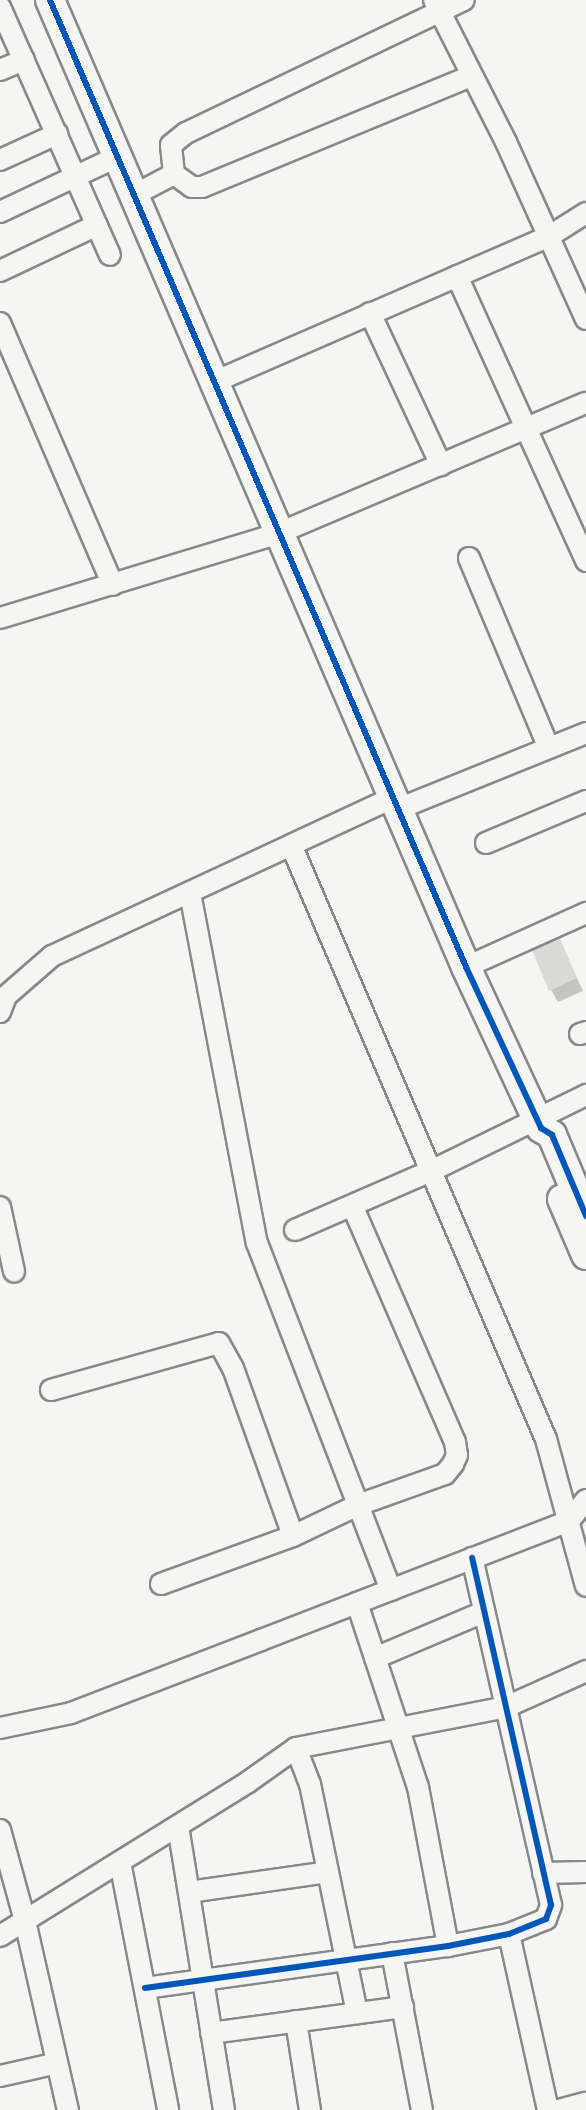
<!DOCTYPE html>
<html>
<head>
<meta charset="utf-8">
<style>
	body { margin:0 }
	#map { position:relative; width:586px; height:2110px; overflow:hidden; background:#f5f5f3; font-family:"Comic Neue",sans-serif }
	div>[style] { position:absolute }
	.shadow>* { inset:0; background:#0003 }
	.building>* { inset:0; background:#dadbd9 }
	.roads { filter:drop-shadow(2px 0 #858a88) drop-shadow(-2px 0 #858a88) drop-shadow(0 2px #858a88) drop-shadow(0 -2px #858a88) }
	.street>* { height:20px; margin:-10px; padding:0 10px; transform-origin:10px; border-radius:10px; background:#f5f5f3 }
	.secondary>* { height:28px; margin:-14px; padding:0 14px; transform-origin:14px; border-radius:14px; background:#f5f5f3 }
	.cycleway>* { height:6px; margin:-3px; padding:0 3px; transform-origin:3px; border-radius:3px; background:#0057b8 }
	span { translate:-50% -50%; white-space:nowrap; text-align:center; line-height:1.15; -webkit-text-stroke:4.5px #f6f6f2; paint-order:stroke }
</style>
</head>
<body>
<div id="map">
	<div class="shadow">
		<div style="clip-path:polygon(558px 938px,583px 991px,558px 1002px,551px 990px)"></div>
	</div>
	<div class="building">
		<div style="clip-path:polygon(559px 936px,577px 978px,549px 991px,531px 948px)"></div>
	</div>
	<div class="roads">
		<div class="street">
			<div style="left:434px;top:0;width:159px;rotate:63.1deg"></div>
			<div style="left:506px;top:142px;width:194px;rotate:65.7deg"></div>
			<div style="left:0;top:7px;width:271px;rotate:66.1deg"></div>
			<div style="left:0;top:70px;width:26px;rotate:-23deg"></div>
			<div style="left:0;top:160px;width:63px;rotate:-24.5deg"></div>
			<div style="left:174px;top:174px;width:22px;rotate:36deg"></div>
			<div style="left:192px;top:187px;width:10px"></div>
			<div style="left:202px;top:187px;width:291px;rotate:-22.4deg"></div>
			<div style="left:134px;top:195px;width:45px;rotate:-27.7deg"></div>
			<div style="left:174px;top:174px;width:29px;rotate:-96deg"></div>
			<div style="left:171px;top:145px;width:19px;rotate:-39deg"></div>
			<div style="left:186px;top:133px;width:308px;rotate:-25.6deg"></div>
			<div style="left:0;top:212px;width:129px;rotate:-25.2deg"></div>
			<div style="left:0;top:271px;width:107px;rotate:-25.4deg"></div>
			<div style="left:457px;top:276px;width:313px;rotate:65.6deg"></div>
			<div style="left:370px;top:313px;width:168px;rotate:65deg"></div>
			<div style="left:0;top:323px;width:285px;rotate:66.7deg"></div>
			<div style="left:214px;top:382px;width:364px;rotate:-23.5deg"></div>
			<div style="left:548px;top:237px;width:45px;rotate:-32.3deg"></div>
			<div style="left:469px;top:558px;width:206px;rotate:67.2deg"></div>
			<div style="left:0;top:618px;width:292px;rotate:-16.9deg"></div>
			<div style="left:279px;top:533px;width:333px;rotate:-23deg"></div>
			<div style="left:398px;top:809px;width:203px;rotate:-22deg"></div>
			<div style="left:486px;top:843px;width:108px;rotate:-22.8deg"></div>
			<div style="left:292px;top:847px;width:644px;rotate:66.78deg"></div>
			<div style="left:546px;top:1439px;width:152px;rotate:74.8deg"></div>
			<div style="left:190px;top:893px;width:356px;rotate:79.2deg"></div>
			<div style="left:257px;top:1243px;width:372px;rotate:68.9deg"></div>
			<div style="left:466px;top:967px;width:132px;rotate:-24.2deg"></div>
			<div style="left:0;top:1012px;width:17px;rotate:-69deg"></div>
			<div style="left:6px;top:996px;width:61px;rotate:-41deg"></div>
			<div style="left:52px;top:956px;width:376px;rotate:-24.9deg"></div>
			<div style="left:580px;top:1034px;width:6px;rotate:-18deg"></div>
			<div style="left:0;top:1207px;width:66px;rotate:77.7deg"></div>
			<div style="left:295px;top:1230px;width:148px;rotate:-23.5deg"></div>
			<div style="left:431px;top:1171px;width:173px;rotate:-26.1deg"></div>
			<div style="left:51px;top:1390px;width:174px;rotate:-15.6deg"></div>
			<div style="left:219px;top:1343px;width:29px;rotate:61deg"></div>
			<div style="left:233px;top:1368px;width:178px;rotate:70.3deg"></div>
			<div style="left:161px;top:1584px;width:140px;rotate:-20deg"></div>
			<div style="left:293px;top:1536px;width:72px;rotate:-25.5deg"></div>
			<div style="left:358px;top:1505px;width:92px;rotate:-19.6deg"></div>
			<div style="left:445px;top:1474px;width:13px;rotate:-51deg"></div>
			<div style="left:453px;top:1464px;width:10px;rotate:-66deg"></div>
			<div style="left:457px;top:1455px;width:13px;rotate:-99deg"></div>
			<div style="left:455px;top:1442px;width:256px;rotate:-113.5deg"></div>
			<div style="left:357px;top:1603px;width:194px;rotate:71.7deg"></div>
			<div style="left:418px;top:1787px;width:162px;rotate:79.3deg"></div>
			<div style="left:375px;top:1658px;width:118px;rotate:-22.9deg"></div>
			<div style="left:0;top:1728px;width:73px;rotate:-11.9deg"></div>
			<div style="left:71px;top:1713px;width:204px;rotate:-21deg"></div>
			<div style="left:261px;top:1640px;width:330px;rotate:-21.1deg"></div>
			<div style="left:569px;top:1521px;width:27px;rotate:-51deg"></div>
			<div style="left:296px;top:1748px;width:39px;rotate:69deg"></div>
			<div style="left:310px;top:1784px;width:234px;rotate:78.4deg"></div>
			<div style="left:178px;top:1826px;width:288px;rotate:80.8deg"></div>
			<div style="left:0;top:1830px;width:94px;rotate:74.6deg"></div>
			<div style="left:25px;top:1921px;width:194px;rotate:77.2deg"></div>
			<div style="left:120px;top:1862px;width:253px;rotate:79deg"></div>
			<div style="left:543px;top:1873px;width:43px;rotate:-1.3deg"></div>
			<div style="left:189px;top:1892px;width:140px;rotate:-8.2deg"></div>
			<div style="left:509px;top:1934px;width:180px;rotate:77.5deg"></div>
			<div style="left:0;top:1936px;width:292px;rotate:-31.8deg"></div>
			<div style="left:248px;top:1782px;width:59px;rotate:-35.3deg"></div>
			<div style="left:296px;top:1748px;width:214px;rotate:-11deg"></div>
			<div style="left:506px;top:1707px;width:88px;rotate:-24.2deg"></div>
			<div style="left:392px;top:1953px;width:160px;rotate:79.2deg"></div>
			<div style="left:145px;top:1988px;width:306px;rotate:-7.9deg"></div>
			<div style="left:448px;top:1946px;width:62px;rotate:-11.1deg"></div>
			<div style="left:509px;top:1934px;width:40px;rotate:-22deg"></div>
			<div style="left:546px;top:1919px;width:15px;rotate:-70deg"></div>
			<div style="left:551px;top:1905px;width:356px;rotate:-102.8deg"></div>
			<div style="left:296px;top:2021px;width:90px;rotate:81.1deg"></div>
			<div style="left:211px;top:2033px;width:194px;rotate:-7.7deg"></div>
			<div style="left:0;top:2076px;width:58px;rotate:-12.8deg"></div>
			<div style="left:559px;top:2110px;width:28px;rotate:-15deg"></div>
		</div>
		<div class="secondary">
			<div style="left:50px;top:0;width:1053px;rotate:66.72deg"></div>
			<div style="left:466px;top:967px;width:178px;rotate:65deg"></div>
			<div style="left:541px;top:1128px;width:13px;rotate:32deg"></div>
			<div style="left:552px;top:1135px;width:88px;rotate:67.2deg"></div>
			<div style="left:562px;top:1199px;width:61px;rotate:66.8deg"></div>
		</div>
	</div>
	<div class="cycleway">
		<div style="left:50px;top:0;width:1053px;rotate:66.72deg"></div>
		<div style="left:466px;top:967px;width:178px;rotate:65deg"></div>
		<div style="left:541px;top:1128px;width:13px;rotate:32deg"></div>
		<div style="left:552px;top:1135px;width:88px;rotate:67.2deg"></div>
		<div style="left:145px;top:1988px;width:306px;rotate:-7.9deg"></div>
		<div style="left:448px;top:1946px;width:62px;rotate:-11.1deg"></div>
		<div style="left:509px;top:1934px;width:40px;rotate:-22deg"></div>
		<div style="left:546px;top:1919px;width:15px;rotate:-70deg"></div>
		<div style="left:551px;top:1905px;width:356px;rotate:-102.8deg"></div>
	</div>
</div>
</body>
</html>
